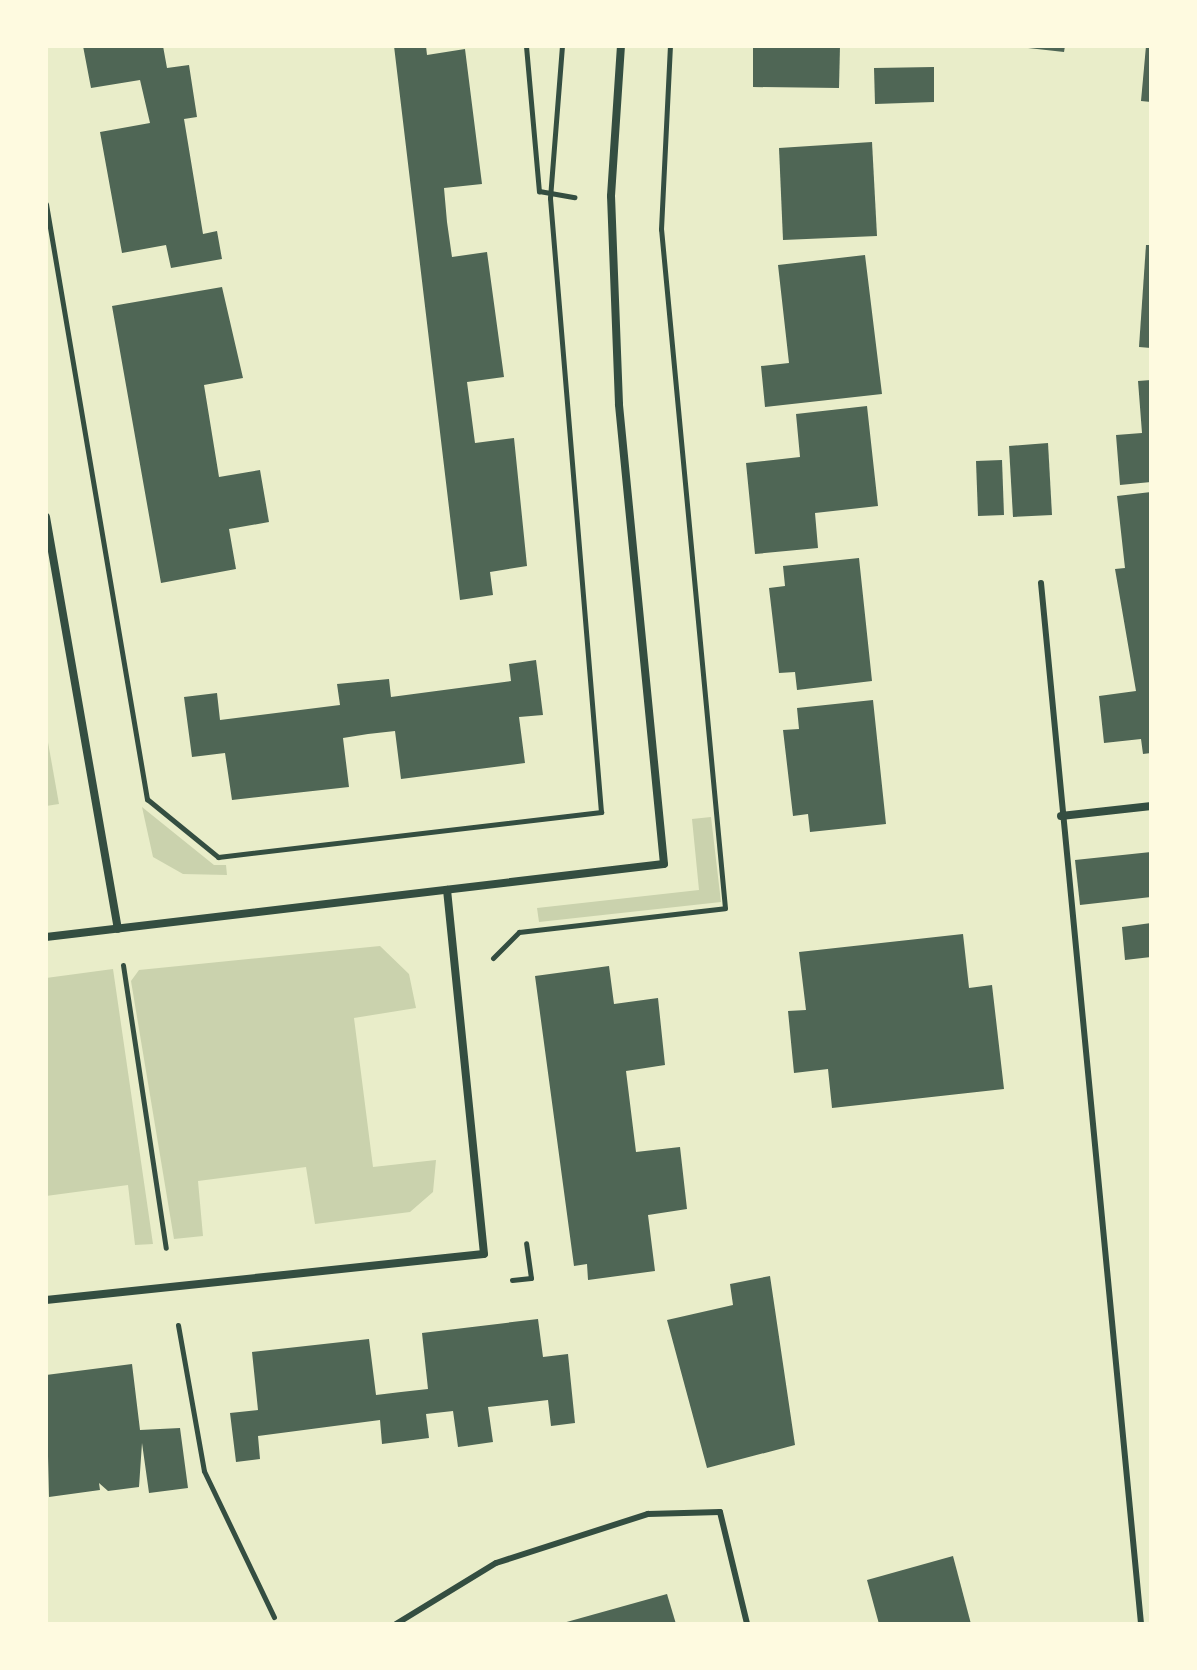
<!DOCTYPE html>
<html>
<head>
<meta charset="utf-8">
<style>
	body { margin:0 }
	#map { position:relative; width:1197px; height:1670px; overflow:hidden; background:#e9edc9; font-family:"DejaVu Sans",sans-serif }
	div>[style] { position:absolute }
	.green>* { inset:0; background:#cad2ad }
	.building>* { inset:0; background:#4f6655 }
	.path>* { height:5px; margin:-2.5px; padding:0 2.5px; transform-origin:2.5px; border-radius:2.5px; background:#344e41 }
	.service>* { height:6px; margin:-3px; padding:0 3px; transform-origin:3px; border-radius:3px; background:#344e41 }
	.minor>* { height:8px; margin:-4px; padding:0 4px; transform-origin:4px; border-radius:4px; background:#344e41 }
	span { translate:-50% -50%; white-space:nowrap; text-align:center; line-height:1.15; -webkit-text-stroke:6px #fefae0; paint-order:stroke }
	.frame { position:absolute; inset:0; border:48px solid #fefae0; pointer-events:none }
</style>
</head>
<body>
<div id="map">
	<div class="green">
		<div style="clip-path:polygon(46px 731px,59px 804px,46px 806px)"></div>
		<div style="clip-path:polygon(142px 807px,214px 865px,226px 865px,227px 875px,183px 874px,153px 857px)"></div>
		<div style="clip-path:polygon(711px 817px,721px 902px,539px 922px,537px 908px,699px 890px,692px 819px)"></div>
		<div style="clip-path:polygon(380px 946px,409px 974px,416px 1008px,354px 1018px,373px 1167px,436px 1160px,433px 1192px,410px 1212px,315px 1224px,306px 1167px,198px 1181px,203px 1236px,174px 1239px,131px 981px,139px 970px)"></div>
		<div style="clip-path:polygon(113px 969px,153px 1244px,135px 1245px,128px 1185px,46px 1196px,46px 978px)"></div>
	</div>
	<div class="building">
		<div style="clip-path:polygon(83px 46px,163px 46px,167px 68px,189px 65px,197px 117px,184px 119px,203px 234px,217px 231px,222px 259px,171px 268px,166px 245px,122px 253px,100px 132px,150px 123px,140px 80px,91px 88px)"></div>
		<div style="clip-path:polygon(394px 46px,426px 46px,427px 55px,465px 49px,482px 184px,444px 188px,447px 222px,452px 257px,487px 252px,504px 377px,467px 382px,475px 443px,514px 438px,527px 566px,490px 572px,493px 595px,460px 600px)"></div>
		<div style="clip-path:polygon(753px 46px,840px 46px,839px 88px,753px 87px)"></div>
		<div style="clip-path:polygon(1028px 46px,1065px 46px,1064px 52px,1028px 48px)"></div>
		<div style="clip-path:polygon(1146px 46px,1151px 46px,1151px 102px,1141px 101px)"></div>
		<div style="clip-path:polygon(934px 67px,934px 102px,875px 104px,874px 68px)"></div>
		<div style="clip-path:polygon(872px 142px,877px 236px,783px 240px,779px 148px)"></div>
		<div style="clip-path:polygon(1146px 245px,1151px 245px,1151px 348px,1139px 347px)"></div>
		<div style="clip-path:polygon(865px 255px,882px 394px,765px 407px,761px 366px,789px 363px,778px 265px)"></div>
		<div style="clip-path:polygon(222px 287px,243px 378px,204px 385px,219px 477px,260px 470px,269px 522px,229px 529px,236px 569px,161px 583px,112px 306px)"></div>
		<div style="clip-path:polygon(1151px 380px,1151px 482px,1120px 485px,1116px 435px,1142px 433px,1138px 381px)"></div>
		<div style="clip-path:polygon(867px 406px,878px 506px,815px 513px,818px 548px,755px 554px,746px 463px,800px 457px,796px 414px)"></div>
		<div style="clip-path:polygon(1048px 443px,1052px 515px,1013px 517px,1009px 446px)"></div>
		<div style="clip-path:polygon(1002px 460px,1004px 515px,978px 516px,976px 461px)"></div>
		<div style="clip-path:polygon(1151px 492px,1151px 753px,1143px 754px,1141px 739px,1104px 743px,1099px 696px,1136px 691px,1115px 569px,1125px 568px,1117px 496px)"></div>
		<div style="clip-path:polygon(859px 558px,872px 681px,797px 690px,795px 672px,779px 673px,769px 588px,785px 586px,783px 566px)"></div>
		<div style="clip-path:polygon(536px 660px,543px 715px,519px 717px,525px 763px,401px 779px,395px 731px,368px 734px,343px 738px,349px 787px,232px 800px,225px 753px,192px 757px,184px 697px,217px 693px,220px 720px,340px 705px,337px 684px,389px 679px,391px 697px,511px 681px,509px 664px)"></div>
		<div style="clip-path:polygon(873px 700px,886px 824px,810px 832px,808px 814px,793px 816px,783px 730px,799px 729px,797px 708px)"></div>
		<div style="clip-path:polygon(1151px 852px,1151px 897px,1080px 905px,1075px 860px)"></div>
		<div style="clip-path:polygon(1151px 923px,1151px 957px,1125px 960px,1122px 927px)"></div>
		<div style="clip-path:polygon(963px 934px,969px 988px,992px 985px,1004px 1089px,832px 1108px,828px 1069px,794px 1073px,788px 1011px,806px 1010px,799px 952px)"></div>
		<div style="clip-path:polygon(609px 966px,614px 1004px,658px 998px,665px 1065px,626px 1071px,636px 1152px,680px 1147px,687px 1209px,648px 1215px,655px 1271px,588px 1280px,587px 1264px,574px 1266px,535px 976px)"></div>
		<div style="clip-path:polygon(770px 1276px,795px 1445px,707px 1468px,667px 1320px,733px 1305px,730px 1284px)"></div>
		<div style="clip-path:polygon(538px 1319px,543px 1357px,568px 1354px,575px 1423px,551px 1426px,548px 1400px,488px 1407px,493px 1442px,458px 1447px,453px 1411px,426px 1414px,429px 1438px,382px 1444px,380px 1420px,258px 1436px,260px 1459px,236px 1462px,230px 1413px,258px 1410px,252px 1352px,369px 1339px,376px 1395px,401px 1392px,428px 1389px,422px 1333px)"></div>
		<div style="clip-path:polygon(132px 1364px,140px 1430px,180px 1428px,188px 1488px,149px 1493px,142px 1443px,139px 1487px,108px 1491px,99px 1483px,100px 1490px,49px 1497px,46px 1375px)"></div>
		<div style="clip-path:polygon(953px 1556px,971px 1624px,879px 1624px,867px 1580px)"></div>
		<div style="clip-path:polygon(667px 1594px,676px 1624px,563px 1624px,563px 1623px)"></div>
	</div>
	<div class="path">
		<div style="left:526px;top:46px;width:146px;rotate:84.9deg"></div>
		<div style="left:539px;top:191px;width:36px;rotate:10deg"></div>
		<div style="left:46px;top:204px;width:604px;rotate:80.37deg"></div>
		<div style="left:147px;top:799px;width:92px;rotate:39.2deg"></div>
		<div style="left:218px;top:857px;width:386px;rotate:-6.7deg"></div>
		<div style="left:601px;top:812px;width:616px;rotate:-94.75deg"></div>
		<div style="left:550px;top:198px;width:152px;rotate:-85.5deg"></div>
		<div style="left:493px;top:958px;width:37px;rotate:-45deg"></div>
		<div style="left:519px;top:932px;width:207px;rotate:-6.6deg"></div>
		<div style="left:725px;top:908px;width:682px;rotate:-95.38deg"></div>
		<div style="left:661px;top:229px;width:183px;rotate:-87.2deg"></div>
		<div style="left:123px;top:965px;width:286px;rotate:81.4deg"></div>
		<div style="left:512px;top:1280px;width:19px;rotate:-6deg"></div>
		<div style="left:531px;top:1278px;width:35px;rotate:-98deg"></div>
		<div style="left:178px;top:1325px;width:148px;rotate:79.9deg"></div>
		<div style="left:204px;top:1471px;width:162px;rotate:64.4deg"></div>
	</div>
	<div class="service">
		<div style="left:1041px;top:583px;width:1046px;rotate:84.51deg"></div>
		<div style="left:396px;top:1624px;width:117px;rotate:-31.4deg"></div>
		<div style="left:496px;top:1563px;width:160px;rotate:-17.9deg"></div>
		<div style="left:648px;top:1514px;width:72px;rotate:-1.6deg"></div>
		<div style="left:720px;top:1512px;width:115px;rotate:76.4deg"></div>
	</div>
	<div class="minor">
		<div style="left:46px;top:517px;width:418px;rotate:80.1deg"></div>
		<div style="left:1061px;top:816px;width:91px;rotate:-6.3deg"></div>
		<div style="left:46px;top:937px;width:622px;rotate:-6.74deg"></div>
		<div style="left:664px;top:864px;width:462px;rotate:-95.6deg"></div>
		<div style="left:619px;top:404px;width:208px;rotate:-92.2deg"></div>
		<div style="left:611px;top:196px;width:150px;rotate:-86.2deg"></div>
		<div style="left:46px;top:1300px;width:440px;rotate:-6deg"></div>
		<div style="left:484px;top:1254px;width:366px;rotate:-95.8deg"></div>
	</div>
	<div class="frame"></div>
</div>
</body>
</html>
